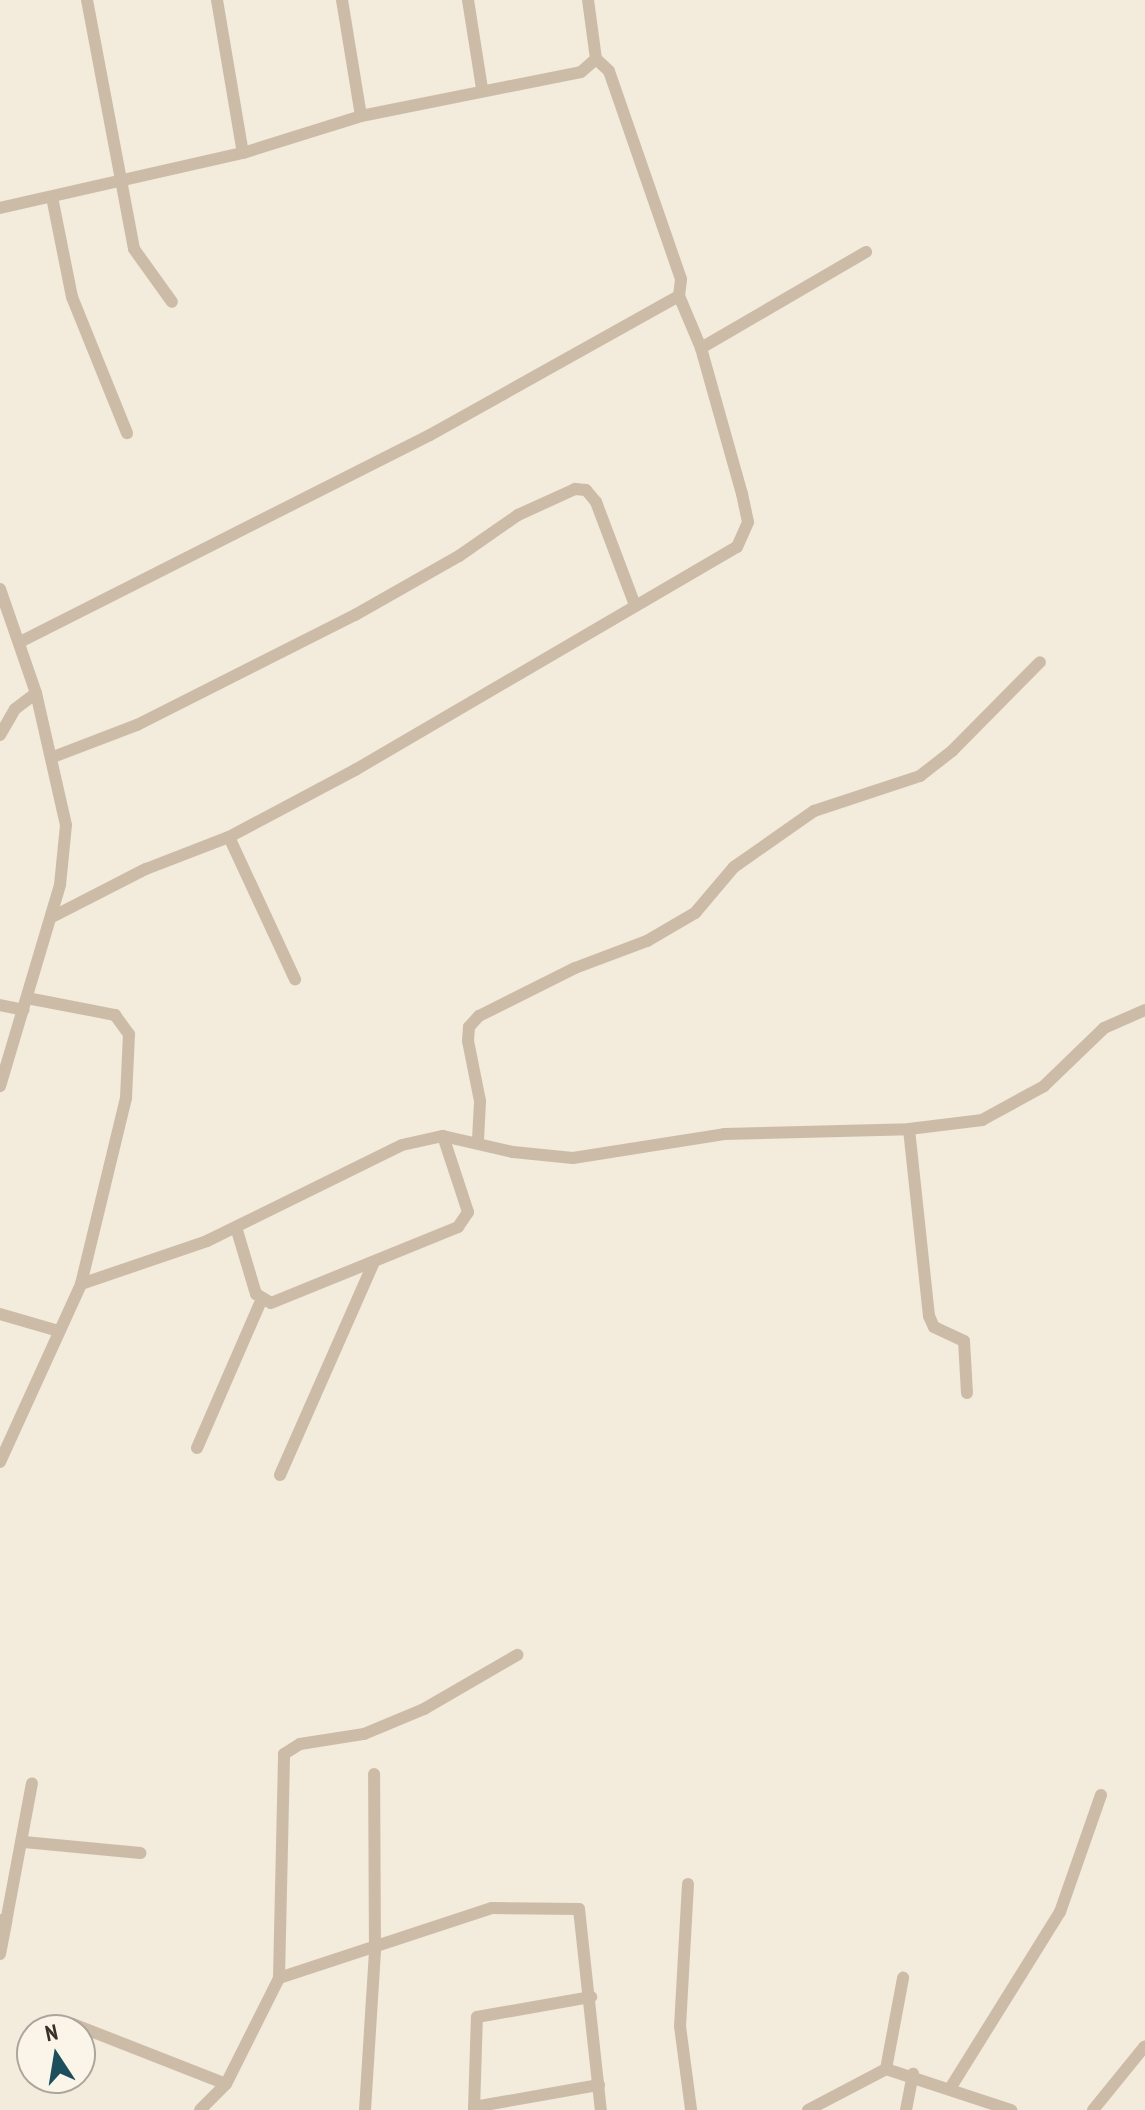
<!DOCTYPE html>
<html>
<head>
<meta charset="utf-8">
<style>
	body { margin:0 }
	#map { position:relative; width:1145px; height:2110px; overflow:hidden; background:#f3ebdc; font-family:"PT Sans Narrow",sans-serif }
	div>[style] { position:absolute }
	.minor>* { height:12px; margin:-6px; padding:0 6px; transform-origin:6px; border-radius:6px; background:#ccbca7 }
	span { translate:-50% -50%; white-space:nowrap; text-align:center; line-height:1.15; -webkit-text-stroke:8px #faf4e9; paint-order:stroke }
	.north { position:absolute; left:16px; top:2014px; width:80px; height:80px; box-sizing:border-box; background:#faf4e9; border:2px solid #aca59c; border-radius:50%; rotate:348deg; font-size:22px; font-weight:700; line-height:32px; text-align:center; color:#382f28 }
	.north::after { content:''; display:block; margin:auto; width:28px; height:36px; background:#1c4f5b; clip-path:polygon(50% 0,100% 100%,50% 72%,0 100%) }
</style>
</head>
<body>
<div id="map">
	<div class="minor">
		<div style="left:87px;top:0;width:253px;rotate:79.3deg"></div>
		<div style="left:134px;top:249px;width:65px;rotate:54.4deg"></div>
		<div style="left:217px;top:0;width:155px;rotate:80.4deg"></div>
		<div style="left:468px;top:0;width:89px;rotate:81deg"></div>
		<div style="left:361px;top:116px;width:224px;rotate:-11.3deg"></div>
		<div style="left:581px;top:72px;width:20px;rotate:-41deg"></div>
		<div style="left:596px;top:59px;width:60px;rotate:-97.7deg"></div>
		<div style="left:52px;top:197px;width:102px;rotate:78.7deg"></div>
		<div style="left:72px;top:297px;width:147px;rotate:68deg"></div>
		<div style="left:0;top:208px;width:249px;rotate:-12.8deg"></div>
		<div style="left:243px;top:153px;width:124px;rotate:-17.4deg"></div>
		<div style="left:361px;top:116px;width:118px;rotate:-99.3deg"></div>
		<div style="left:701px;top:348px;width:191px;rotate:-30.2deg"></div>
		<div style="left:0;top:589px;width:110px;rotate:70.9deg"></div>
		<div style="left:36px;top:693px;width:135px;rotate:77.2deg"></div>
		<div style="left:66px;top:825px;width:60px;rotate:95.7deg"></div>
		<div style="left:60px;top:885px;width:210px;rotate:106.6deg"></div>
		<div style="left:20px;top:642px;width:459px;rotate:-26.8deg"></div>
		<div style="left:430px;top:435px;width:285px;rotate:-29.2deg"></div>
		<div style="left:679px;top:296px;width:17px;rotate:-83deg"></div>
		<div style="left:681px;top:279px;width:220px;rotate:-109.1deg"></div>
		<div style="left:609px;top:71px;width:18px;rotate:-137deg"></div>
		<div style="left:0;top:735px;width:30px;rotate:-60deg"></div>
		<div style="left:15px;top:709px;width:26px;rotate:-37deg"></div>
		<div style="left:53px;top:757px;width:90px;rotate:-20.9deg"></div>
		<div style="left:137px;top:725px;width:244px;rotate:-26.8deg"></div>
		<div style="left:355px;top:615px;width:120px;rotate:-29.6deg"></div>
		<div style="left:459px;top:556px;width:72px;rotate:-34.8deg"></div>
		<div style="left:518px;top:515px;width:63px;rotate:-24.5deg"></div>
		<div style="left:575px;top:489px;width:11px;rotate:5deg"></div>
		<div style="left:586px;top:490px;width:16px;rotate:50deg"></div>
		<div style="left:596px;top:502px;width:110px;rotate:69.3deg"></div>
		<div style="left:229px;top:837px;width:143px;rotate:-28deg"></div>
		<div style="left:355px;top:770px;width:442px;rotate:-30.3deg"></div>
		<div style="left:737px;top:547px;width:27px;rotate:-66deg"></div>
		<div style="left:748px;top:522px;width:29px;rotate:-102deg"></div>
		<div style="left:742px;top:494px;width:152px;rotate:-105.7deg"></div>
		<div style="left:701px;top:348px;width:56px;rotate:-112.9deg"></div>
		<div style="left:52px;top:917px;width:106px;rotate:-27.1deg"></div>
		<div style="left:146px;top:869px;width:89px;rotate:-21.1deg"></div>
		<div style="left:229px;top:837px;width:157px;rotate:65.1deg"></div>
		<div style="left:27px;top:998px;width:90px;rotate:10.9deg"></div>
		<div style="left:115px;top:1015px;width:24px;rotate:54deg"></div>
		<div style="left:129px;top:1034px;width:64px;rotate:92.7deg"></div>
		<div style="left:126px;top:1098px;width:191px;rotate:103.6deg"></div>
		<div style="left:0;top:1005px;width:24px;rotate:12deg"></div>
		<div style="left:909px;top:1129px;width:188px;rotate:83.9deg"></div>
		<div style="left:929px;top:1316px;width:12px;rotate:66deg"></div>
		<div style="left:934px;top:1327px;width:33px;rotate:25deg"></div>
		<div style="left:964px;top:1341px;width:52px;rotate:86.7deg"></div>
		<div style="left:478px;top:1140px;width:39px;rotate:-87deg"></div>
		<div style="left:480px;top:1101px;width:61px;rotate:-101.3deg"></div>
		<div style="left:468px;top:1041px;width:14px;rotate:-86deg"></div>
		<div style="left:469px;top:1027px;width:15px;rotate:-48deg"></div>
		<div style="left:479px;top:1016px;width:107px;rotate:-26.6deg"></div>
		<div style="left:575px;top:968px;width:77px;rotate:-20.6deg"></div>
		<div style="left:647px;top:941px;width:56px;rotate:-30.3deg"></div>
		<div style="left:695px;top:913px;width:60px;rotate:-49.7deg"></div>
		<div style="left:734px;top:867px;width:98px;rotate:-35deg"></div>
		<div style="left:814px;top:811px;width:112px;rotate:-18.3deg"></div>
		<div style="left:920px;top:776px;width:41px;rotate:-38deg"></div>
		<div style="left:952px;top:751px;width:125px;rotate:-45.3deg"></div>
		<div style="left:236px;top:1227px;width:70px;rotate:73.4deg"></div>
		<div style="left:256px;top:1294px;width:17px;rotate:31deg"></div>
		<div style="left:271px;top:1303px;width:202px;rotate:-22.1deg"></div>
		<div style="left:458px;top:1227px;width:18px;rotate:-56deg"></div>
		<div style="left:468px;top:1212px;width:80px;rotate:-108.2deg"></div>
		<div style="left:0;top:1314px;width:60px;rotate:16.3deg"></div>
		<div style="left:197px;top:1448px;width:160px;rotate:-66.5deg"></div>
		<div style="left:0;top:1462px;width:196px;rotate:-65.5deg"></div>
		<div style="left:81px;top:1284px;width:133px;rotate:-18.8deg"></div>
		<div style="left:207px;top:1241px;width:217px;rotate:-26.2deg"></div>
		<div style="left:402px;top:1145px;width:42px;rotate:-12.4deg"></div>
		<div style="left:443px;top:1136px;width:72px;rotate:12.9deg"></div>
		<div style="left:513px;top:1152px;width:60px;rotate:5.7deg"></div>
		<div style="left:573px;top:1158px;width:153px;rotate:-9deg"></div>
		<div style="left:724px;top:1134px;width:185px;rotate:-1.5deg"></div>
		<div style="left:909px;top:1129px;width:74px;rotate:-7deg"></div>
		<div style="left:982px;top:1120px;width:71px;rotate:-28.7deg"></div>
		<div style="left:1044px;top:1086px;width:83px;rotate:-44deg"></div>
		<div style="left:1104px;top:1028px;width:45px;rotate:-23.7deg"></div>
		<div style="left:280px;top:1475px;width:233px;rotate:-66.2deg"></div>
		<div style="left:24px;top:1842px;width:117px;rotate:5.4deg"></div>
		<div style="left:688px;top:1884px;width:142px;rotate:93.2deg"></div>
		<div style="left:680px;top:2026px;width:85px;rotate:82.5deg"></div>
		<div style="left:0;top:1920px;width:6px;rotate:18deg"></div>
		<div style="left:6px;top:1922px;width:141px;rotate:-79.4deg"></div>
		<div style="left:0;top:1954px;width:33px;rotate:-79deg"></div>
		<div style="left:279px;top:1978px;width:224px;rotate:-18.2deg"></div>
		<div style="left:492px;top:1908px;width:87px;rotate:0.7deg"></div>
		<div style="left:579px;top:1909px;width:202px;rotate:83.8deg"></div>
		<div style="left:73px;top:2024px;width:164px;rotate:21.4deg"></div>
		<div style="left:886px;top:2069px;width:93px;rotate:-79.4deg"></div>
		<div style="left:951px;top:2087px;width:206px;rotate:-58.1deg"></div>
		<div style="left:1060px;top:1912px;width:124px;rotate:-70.7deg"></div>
		<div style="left:474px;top:2107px;width:127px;rotate:-10deg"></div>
		<div style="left:200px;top:2110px;width:37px;rotate:-45deg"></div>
		<div style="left:226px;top:2084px;width:119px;rotate:-63.4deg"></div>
		<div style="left:279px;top:1978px;width:224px;rotate:-88.7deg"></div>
		<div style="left:284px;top:1754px;width:19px;rotate:-32deg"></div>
		<div style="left:300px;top:1744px;width:65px;rotate:-8.9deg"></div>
		<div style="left:364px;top:1734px;width:65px;rotate:-22.6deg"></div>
		<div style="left:424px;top:1709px;width:108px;rotate:-30.1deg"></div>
		<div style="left:365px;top:2110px;width:160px;rotate:-86.4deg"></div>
		<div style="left:375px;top:1950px;width:176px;rotate:-90.3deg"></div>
		<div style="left:474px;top:2110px;width:93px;rotate:-88.2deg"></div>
		<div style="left:477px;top:2017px;width:116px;rotate:-10deg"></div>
		<div style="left:808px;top:2110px;width:88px;rotate:-27.7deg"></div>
		<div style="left:886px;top:2069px;width:132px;rotate:18.2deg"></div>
		<div style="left:906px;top:2110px;width:37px;rotate:-79deg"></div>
		<div style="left:1093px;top:2110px;width:82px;rotate:-50.9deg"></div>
	</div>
	<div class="north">N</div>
</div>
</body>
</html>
